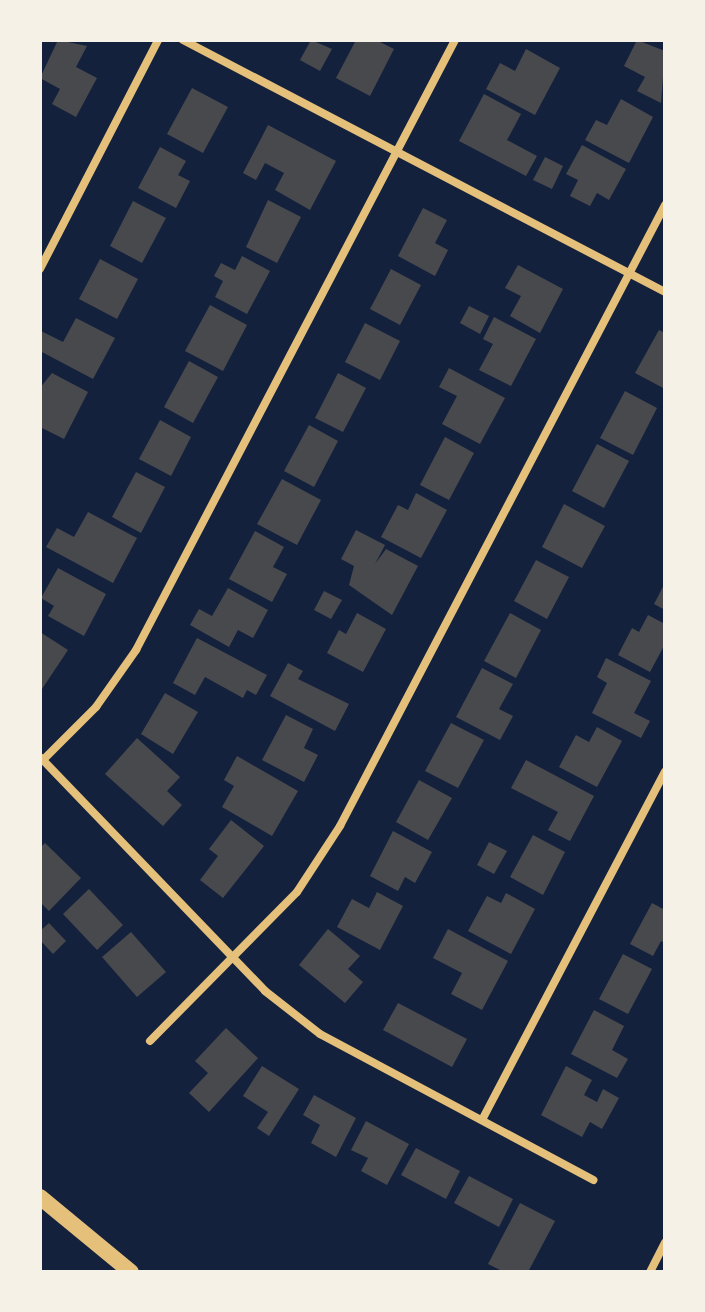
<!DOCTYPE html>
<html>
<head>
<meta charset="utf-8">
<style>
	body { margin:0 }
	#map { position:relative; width:705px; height:1312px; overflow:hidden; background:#14213d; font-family:Rubik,sans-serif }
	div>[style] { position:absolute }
	.building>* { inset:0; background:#48494c }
	.minor>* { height:8px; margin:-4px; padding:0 4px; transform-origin:4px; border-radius:4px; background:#e5c07b }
	.secondary>* { height:16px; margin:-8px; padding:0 8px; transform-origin:8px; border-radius:8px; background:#e5c07b }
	span { translate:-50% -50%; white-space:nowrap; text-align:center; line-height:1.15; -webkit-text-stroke:8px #f6f1e7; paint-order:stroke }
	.frame { position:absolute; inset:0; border:42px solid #f6f1e7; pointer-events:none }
</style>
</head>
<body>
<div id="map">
	<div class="building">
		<div style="clip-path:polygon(58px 40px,87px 46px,76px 67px,97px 78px,76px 117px,52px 104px,60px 89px,40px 78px)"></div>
		<div style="clip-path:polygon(311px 40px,332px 49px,320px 71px,300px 60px)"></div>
		<div style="clip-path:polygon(356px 40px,376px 40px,394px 49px,370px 96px,336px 78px)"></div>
		<div style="clip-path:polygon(637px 40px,665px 51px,661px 103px,637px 91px,645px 77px,624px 66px)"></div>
		<div style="clip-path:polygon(526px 49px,560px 68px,535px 115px,486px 89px,500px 63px,515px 71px)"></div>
		<div style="clip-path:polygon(192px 88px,228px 107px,203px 153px,167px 134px)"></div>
		<div style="clip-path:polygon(484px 94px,521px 114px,507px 140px,537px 156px,526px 176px,459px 141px)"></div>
		<div style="clip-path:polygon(621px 99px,653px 117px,629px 163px,585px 140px,596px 120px,607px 125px)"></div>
		<div style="clip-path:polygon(268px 125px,336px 161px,310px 210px,275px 190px,284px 173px,265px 163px,256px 180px,243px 173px)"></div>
		<div style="clip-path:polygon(582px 145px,626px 169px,609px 200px,597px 193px,590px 206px,570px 196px,578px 180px,566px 174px)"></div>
		<div style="clip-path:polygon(160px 147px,186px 161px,178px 175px,190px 181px,176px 208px,138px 188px)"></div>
		<div style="clip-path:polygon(545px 157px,563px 166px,552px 189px,533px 180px)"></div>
		<div style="clip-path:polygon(268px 200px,301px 217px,277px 263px,246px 247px)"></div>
		<div style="clip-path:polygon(133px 201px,166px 218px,142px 263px,110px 246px)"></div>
		<div style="clip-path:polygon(423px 208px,447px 220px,435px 243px,448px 250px,435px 276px,398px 256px)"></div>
		<div style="clip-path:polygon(242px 256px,270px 271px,247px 314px,215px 297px,223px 281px,214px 276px,221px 263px,235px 270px)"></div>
		<div style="clip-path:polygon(100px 259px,138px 279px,117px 319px,79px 299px)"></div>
		<div style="clip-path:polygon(518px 265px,563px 289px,540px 333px,510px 316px,521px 296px,505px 288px)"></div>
		<div style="clip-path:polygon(391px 269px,421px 285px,400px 325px,370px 309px)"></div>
		<div style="clip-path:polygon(210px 305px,247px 325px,223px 371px,185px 351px)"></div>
		<div style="clip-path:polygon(469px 306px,489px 316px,480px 334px,460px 323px)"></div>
		<div style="clip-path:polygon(494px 317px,536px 339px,511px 386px,479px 370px,493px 344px,483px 339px)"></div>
		<div style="clip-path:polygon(76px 318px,115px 338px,93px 379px,40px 351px,41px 331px,63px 342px)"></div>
		<div style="clip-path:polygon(365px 323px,400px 341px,380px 380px,345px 362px)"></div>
		<div style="clip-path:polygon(659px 330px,665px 333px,665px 389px,635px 373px)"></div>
		<div style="clip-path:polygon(189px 361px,218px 377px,193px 423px,164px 407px)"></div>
		<div style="clip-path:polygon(449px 368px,505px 398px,480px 444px,442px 424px,457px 396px,439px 387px)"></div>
		<div style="clip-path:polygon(52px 373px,88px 392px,64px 439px,40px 427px,40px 388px)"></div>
		<div style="clip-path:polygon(338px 373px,366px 388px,343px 432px,315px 418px)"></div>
		<div style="clip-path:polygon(625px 391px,657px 408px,633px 455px,600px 438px)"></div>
		<div style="clip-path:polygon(160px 420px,191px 437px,171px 476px,139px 459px)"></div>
		<div style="clip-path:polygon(309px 425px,338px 441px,314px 487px,284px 471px)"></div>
		<div style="clip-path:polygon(445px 437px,474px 453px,449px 500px,420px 485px)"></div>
		<div style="clip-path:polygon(597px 444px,629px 461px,604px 508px,572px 491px)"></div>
		<div style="clip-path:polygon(136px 472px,165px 487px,141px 533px,112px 517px)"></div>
		<div style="clip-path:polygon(282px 479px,321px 500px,297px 545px,257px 524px)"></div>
		<div style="clip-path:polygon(416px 493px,447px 510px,421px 558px,381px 537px,398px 505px,408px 510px)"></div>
		<div style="clip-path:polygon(564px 504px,605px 526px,582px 568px,542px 547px)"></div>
		<div style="clip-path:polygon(88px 512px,137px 538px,113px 583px,46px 547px,57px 528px,74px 537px)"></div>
		<div style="clip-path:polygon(356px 530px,385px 545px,375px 564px,386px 549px,418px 566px,392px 615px,349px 585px,354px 566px,341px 559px)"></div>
		<div style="clip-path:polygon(255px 531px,284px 547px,273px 567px,287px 574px,272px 602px,229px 579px)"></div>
		<div style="clip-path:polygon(536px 560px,569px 577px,547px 619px,514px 601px)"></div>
		<div style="clip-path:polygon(58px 568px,106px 594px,84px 636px,48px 616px,54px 606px,41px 598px)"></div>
		<div style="clip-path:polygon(665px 583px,665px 610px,654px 604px)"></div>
		<div style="clip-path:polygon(228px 588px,268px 610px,253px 638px,238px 630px,229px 647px,190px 625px,199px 609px,212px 616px)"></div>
		<div style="clip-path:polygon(324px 591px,342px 600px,331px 619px,314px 610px)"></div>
		<div style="clip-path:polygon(357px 613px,386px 629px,363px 672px,327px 653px,339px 630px,346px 634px)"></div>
		<div style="clip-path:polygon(510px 613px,541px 630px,516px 678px,484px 661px)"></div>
		<div style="clip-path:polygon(648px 615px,665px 624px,665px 644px,650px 672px,618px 655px,632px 628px,639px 632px)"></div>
		<div style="clip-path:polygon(40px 632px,68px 650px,40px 692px)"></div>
		<div style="clip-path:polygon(197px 638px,267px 675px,256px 695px,247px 690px,243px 698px,205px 677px,195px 695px,173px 683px)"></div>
		<div style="clip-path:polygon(606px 658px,651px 681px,634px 713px,650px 721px,641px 738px,592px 713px,607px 683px,597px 677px)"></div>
		<div style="clip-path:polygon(288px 663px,303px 671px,298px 679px,349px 704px,335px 731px,270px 696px)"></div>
		<div style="clip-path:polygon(482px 668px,513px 684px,499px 709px,513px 716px,500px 740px,456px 717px)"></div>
		<div style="clip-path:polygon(165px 693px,198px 712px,173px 754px,141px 734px)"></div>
		<div style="clip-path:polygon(286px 715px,313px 729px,304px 748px,318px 755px,304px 782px,262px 760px)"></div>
		<div style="clip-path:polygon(451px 723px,484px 740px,458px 788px,425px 771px)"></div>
		<div style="clip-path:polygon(597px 727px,622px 741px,597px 787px,559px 767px,576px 735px,589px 742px)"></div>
		<div style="clip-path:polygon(137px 738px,180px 777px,167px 791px,182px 805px,163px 826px,105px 774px)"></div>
		<div style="clip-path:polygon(237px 756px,298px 791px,272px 836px,222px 807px,234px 786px,224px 780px)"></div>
		<div style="clip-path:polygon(526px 760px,594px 796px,570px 841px,548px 830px,558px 812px,511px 788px)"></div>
		<div style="clip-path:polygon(419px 780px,452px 798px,428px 840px,396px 822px)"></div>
		<div style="clip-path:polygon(231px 820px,264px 846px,223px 898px,200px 880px,218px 856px,209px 849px)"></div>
		<div style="clip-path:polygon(393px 831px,432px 852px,415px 883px,405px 877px,398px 891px,370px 876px)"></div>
		<div style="clip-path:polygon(533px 835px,565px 852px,543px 895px,510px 877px)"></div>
		<div style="clip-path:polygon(489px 842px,507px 851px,494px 874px,477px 865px)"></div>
		<div style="clip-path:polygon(45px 843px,81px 878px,49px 911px,40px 902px,40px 848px)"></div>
		<div style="clip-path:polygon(89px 889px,123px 925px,97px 950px,63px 914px)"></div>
		<div style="clip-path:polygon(377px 892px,403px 906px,380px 950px,337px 927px,352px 899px,369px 908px)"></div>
		<div style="clip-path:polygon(506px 893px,535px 909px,511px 954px,468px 931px,487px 896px,501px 903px)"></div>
		<div style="clip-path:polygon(652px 903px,665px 910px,665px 943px,661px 941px,653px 956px,630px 944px)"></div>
		<div style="clip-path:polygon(49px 923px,66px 941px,53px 954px,40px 940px,40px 931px)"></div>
		<div style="clip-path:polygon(328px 929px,360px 956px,348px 969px,363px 982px,345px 1003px,299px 965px)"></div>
		<div style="clip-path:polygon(448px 929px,508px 961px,482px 1010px,451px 994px,462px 973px,433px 958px)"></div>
		<div style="clip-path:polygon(131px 932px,166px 972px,137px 997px,102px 957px)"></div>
		<div style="clip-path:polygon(623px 954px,652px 969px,628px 1014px,599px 999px)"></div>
		<div style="clip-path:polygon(398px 1003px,467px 1039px,452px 1067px,383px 1030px)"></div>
		<div style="clip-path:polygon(594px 1010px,624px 1026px,612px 1050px,628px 1059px,617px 1078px,571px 1054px)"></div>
		<div style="clip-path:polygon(226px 1028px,258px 1058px,209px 1112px,189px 1093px,208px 1073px,195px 1061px)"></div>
		<div style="clip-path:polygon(262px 1066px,299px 1089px,269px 1136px,257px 1128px,268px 1112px,243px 1096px)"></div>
		<div style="clip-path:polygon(566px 1066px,592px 1080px,584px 1095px,597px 1102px,603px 1089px,619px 1098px,602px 1129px,590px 1122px,582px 1137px,541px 1115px)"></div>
		<div style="clip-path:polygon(314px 1095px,356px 1118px,336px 1157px,311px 1143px,320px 1125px,303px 1115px)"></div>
		<div style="clip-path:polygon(366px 1121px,409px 1144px,387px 1185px,361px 1171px,368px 1158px,351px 1150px)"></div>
		<div style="clip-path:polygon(416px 1148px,460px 1171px,446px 1199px,401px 1175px)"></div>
		<div style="clip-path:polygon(469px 1176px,513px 1199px,499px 1227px,454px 1203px)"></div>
		<div style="clip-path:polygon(520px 1203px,555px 1221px,528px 1272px,504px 1272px,488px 1264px)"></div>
	</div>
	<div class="minor">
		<div style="left:183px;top:40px;width:544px;rotate:27.6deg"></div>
		<div style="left:40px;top:269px;width:258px;rotate:-62.7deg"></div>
		<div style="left:41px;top:758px;width:323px;rotate:46.1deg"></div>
		<div style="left:265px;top:991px;width:70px;rotate:38deg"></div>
		<div style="left:320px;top:1034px;width:310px;rotate:28.1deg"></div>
		<div style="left:43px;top:760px;width:75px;rotate:-45deg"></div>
		<div style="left:96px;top:707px;width:70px;rotate:-54.9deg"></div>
		<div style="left:136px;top:650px;width:688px;rotate:-62.39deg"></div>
		<div style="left:150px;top:1041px;width:209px;rotate:-45.4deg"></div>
		<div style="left:297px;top:892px;width:79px;rotate:-56.9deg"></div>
		<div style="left:340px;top:826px;width:701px;rotate:-62.37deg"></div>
		<div style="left:482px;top:1120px;width:393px;rotate:-62.3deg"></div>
		<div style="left:650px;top:1272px;width:33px;rotate:-63deg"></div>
	</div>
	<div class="secondary">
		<div style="left:40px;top:1197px;width:118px;rotate:39.5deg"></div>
	</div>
	<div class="frame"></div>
</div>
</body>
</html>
